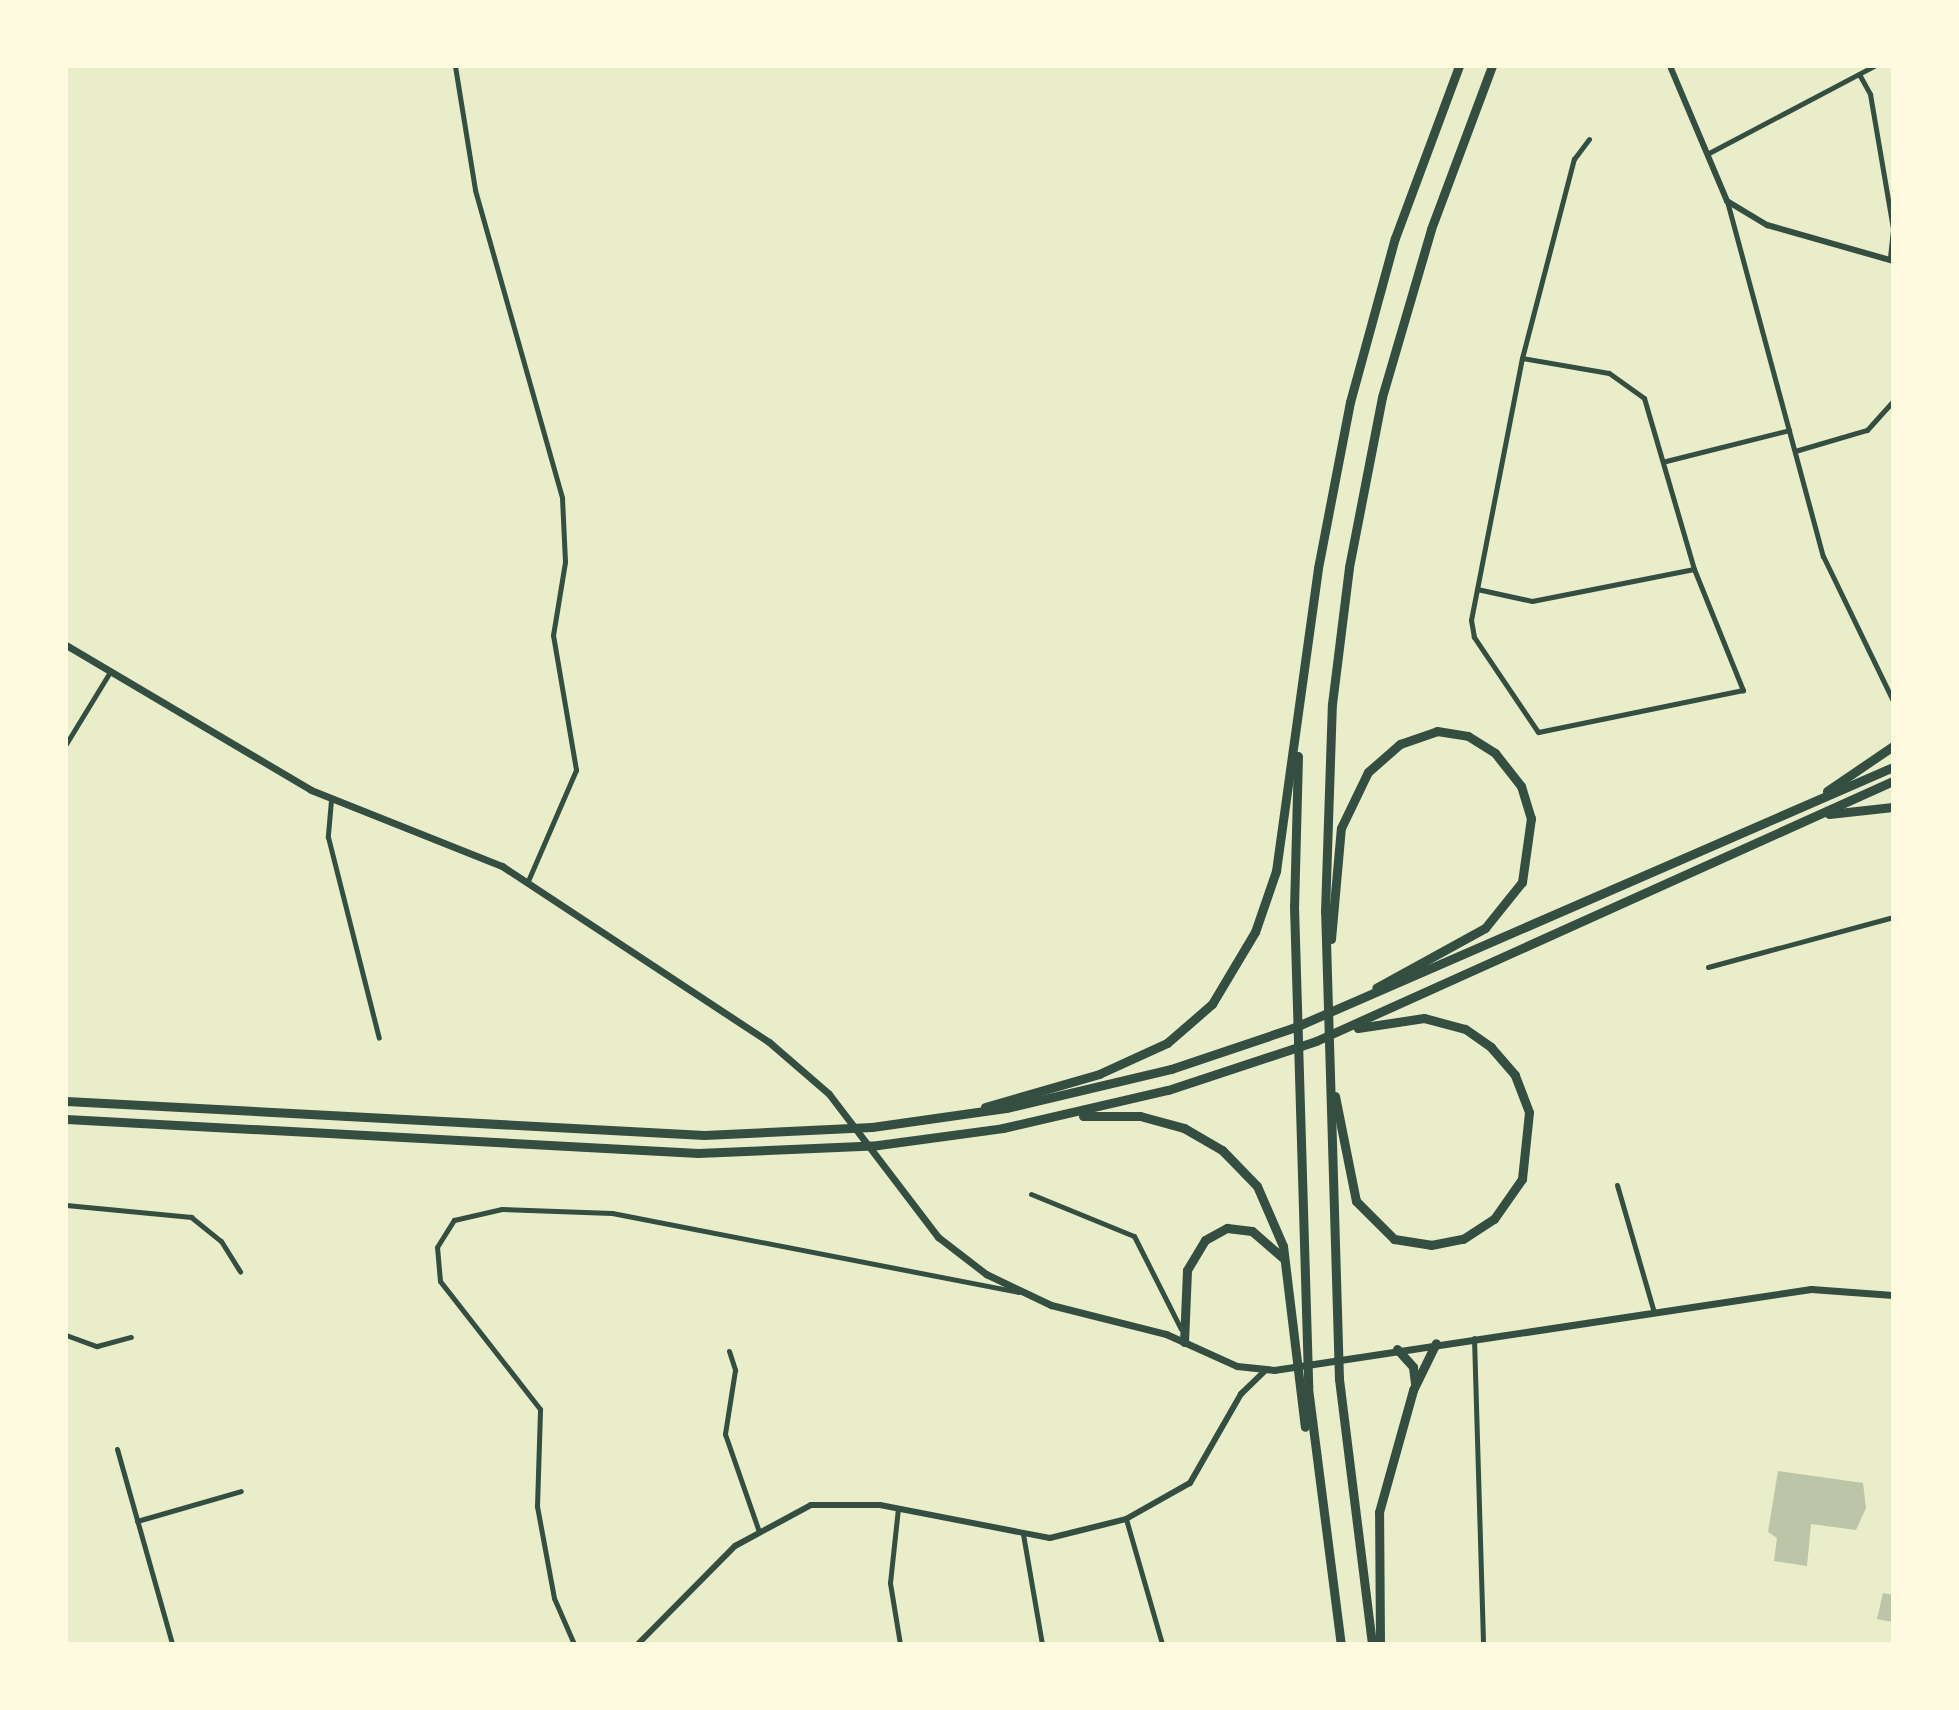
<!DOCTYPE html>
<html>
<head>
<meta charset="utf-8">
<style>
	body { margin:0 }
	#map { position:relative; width:1959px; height:1710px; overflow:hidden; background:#e9edc9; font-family:"Archivo Narrow",sans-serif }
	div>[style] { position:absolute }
	.building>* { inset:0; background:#bcc5a7 }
	.minor>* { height:5px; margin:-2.5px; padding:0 2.5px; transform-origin:2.5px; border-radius:2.5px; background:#344e41 }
	.tertiary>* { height:6px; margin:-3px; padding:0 3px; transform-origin:3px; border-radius:3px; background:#344e41 }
	.secondary>* { height:7px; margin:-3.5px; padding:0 3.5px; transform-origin:3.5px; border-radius:3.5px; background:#344e41 }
	.motorway>* { height:9px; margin:-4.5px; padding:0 4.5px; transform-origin:4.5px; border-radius:4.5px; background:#344e41 }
	span { translate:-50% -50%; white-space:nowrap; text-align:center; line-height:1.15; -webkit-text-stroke:8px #fefae0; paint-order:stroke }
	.frame { position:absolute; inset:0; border:68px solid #fefae0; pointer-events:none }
</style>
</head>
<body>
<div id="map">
	<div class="building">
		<div style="clip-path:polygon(1778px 1471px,1863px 1483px,1866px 1508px,1856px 1530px,1811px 1524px,1807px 1566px,1774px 1561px,1777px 1538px,1768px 1532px)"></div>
		<div style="clip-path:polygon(1883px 1593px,1893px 1595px,1893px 1622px,1877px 1619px)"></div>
	</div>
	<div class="minor">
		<div style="left:455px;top:66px;width:126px;rotate:80.8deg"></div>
		<div style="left:475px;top:190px;width:320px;rotate:74.2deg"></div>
		<div style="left:562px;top:498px;width:64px;rotate:87.3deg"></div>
		<div style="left:565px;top:562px;width:74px;rotate:99.3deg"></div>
		<div style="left:553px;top:635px;width:137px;rotate:80.3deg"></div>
		<div style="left:576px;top:770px;width:121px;rotate:113.4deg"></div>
		<div style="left:1859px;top:74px;width:23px;rotate:61deg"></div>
		<div style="left:1870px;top:94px;width:137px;rotate:80.3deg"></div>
		<div style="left:1893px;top:229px;width:31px;rotate:96deg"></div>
		<div style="left:1707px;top:154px;width:189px;rotate:-27.8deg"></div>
		<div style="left:1727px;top:201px;width:368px;rotate:74.9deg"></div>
		<div style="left:1823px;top:556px;width:161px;rotate:64.2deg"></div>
		<div style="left:1522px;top:358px;width:88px;rotate:9.8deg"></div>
		<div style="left:1609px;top:373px;width:43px;rotate:35.5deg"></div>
		<div style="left:1644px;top:398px;width:178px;rotate:73.7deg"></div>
		<div style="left:1694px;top:569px;width:131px;rotate:68deg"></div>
		<div style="left:1743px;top:690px;width:209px;rotate:168.4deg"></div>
		<div style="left:1538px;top:732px;width:115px;rotate:-124deg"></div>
		<div style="left:1474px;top:637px;width:17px;rotate:-100deg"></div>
		<div style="left:1471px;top:620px;width:267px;rotate:-79deg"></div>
		<div style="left:1522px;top:358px;width:206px;rotate:-75.4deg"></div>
		<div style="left:1574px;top:159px;width:25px;rotate:-53deg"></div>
		<div style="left:1795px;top:451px;width:75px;rotate:-16.3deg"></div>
		<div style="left:1867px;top:430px;width:39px;rotate:-48deg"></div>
		<div style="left:1666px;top:461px;width:127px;rotate:-14.1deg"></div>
		<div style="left:1477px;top:589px;width:56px;rotate:12.3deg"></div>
		<div style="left:1532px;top:601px;width:165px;rotate:-11.2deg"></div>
		<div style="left:66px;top:744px;width:84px;rotate:-58.6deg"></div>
		<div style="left:331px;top:800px;width:37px;rotate:95deg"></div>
		<div style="left:328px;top:837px;width:207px;rotate:75.8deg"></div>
		<div style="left:1708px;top:967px;width:192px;rotate:-15.1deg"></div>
		<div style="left:1617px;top:1185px;width:132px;rotate:73.8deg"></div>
		<div style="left:1031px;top:1194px;width:111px;rotate:22.2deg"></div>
		<div style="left:1134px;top:1236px;width:104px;rotate:63.2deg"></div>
		<div style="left:66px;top:1205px;width:126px;rotate:5.5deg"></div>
		<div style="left:191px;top:1217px;width:38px;rotate:39deg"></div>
		<div style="left:221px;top:1241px;width:36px;rotate:58deg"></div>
		<div style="left:66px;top:1335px;width:33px;rotate:20deg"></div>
		<div style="left:97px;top:1346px;width:35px;rotate:-15deg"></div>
		<div style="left:1474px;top:1338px;width:306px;rotate:88.3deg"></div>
		<div style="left:729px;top:1351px;width:20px;rotate:72deg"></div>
		<div style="left:735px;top:1370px;width:65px;rotate:98.9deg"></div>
		<div style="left:725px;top:1434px;width:101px;rotate:70.8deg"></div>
		<div style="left:117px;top:1449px;width:203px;rotate:74.2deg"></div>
		<div style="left:898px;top:1508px;width:75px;rotate:96.1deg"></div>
		<div style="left:890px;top:1583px;width:62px;rotate:80.7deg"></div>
		<div style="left:1126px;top:1519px;width:130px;rotate:73.9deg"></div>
		<div style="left:137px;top:1521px;width:108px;rotate:-16.1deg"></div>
		<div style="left:1023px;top:1534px;width:112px;rotate:80.2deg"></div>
		<div style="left:574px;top:1644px;width:50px;rotate:-113.5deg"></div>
		<div style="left:554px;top:1598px;width:94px;rotate:-100.5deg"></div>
		<div style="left:537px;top:1506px;width:97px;rotate:-88.2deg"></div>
		<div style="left:540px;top:1409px;width:162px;rotate:-128deg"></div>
		<div style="left:440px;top:1281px;width:34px;rotate:-95deg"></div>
		<div style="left:437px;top:1247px;width:32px;rotate:-58deg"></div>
		<div style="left:454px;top:1220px;width:49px;rotate:-12.9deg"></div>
		<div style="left:502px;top:1209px;width:110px;rotate:2.1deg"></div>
		<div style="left:612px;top:1213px;width:414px;rotate:11deg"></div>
	</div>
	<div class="tertiary">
		<div style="left:1670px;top:66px;width:147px;rotate:67.1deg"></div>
		<div style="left:1727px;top:201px;width:47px;rotate:31deg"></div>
		<div style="left:1767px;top:225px;width:131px;rotate:15.9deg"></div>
		<div style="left:638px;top:1644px;width:138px;rotate:-45.3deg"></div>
		<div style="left:735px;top:1546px;width:86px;rotate:-28.3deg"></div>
		<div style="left:811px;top:1505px;width:69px"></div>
		<div style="left:880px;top:1505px;width:173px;rotate:11deg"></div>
		<div style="left:1050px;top:1538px;width:78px;rotate:-14deg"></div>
		<div style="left:1126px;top:1519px;width:73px;rotate:-29.4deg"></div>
		<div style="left:1190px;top:1483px;width:103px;rotate:-60.2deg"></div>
		<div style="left:1241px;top:1394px;width:35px;rotate:-44deg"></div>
	</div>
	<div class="secondary">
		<div style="left:66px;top:645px;width:285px;rotate:30.6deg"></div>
		<div style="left:311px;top:790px;width:206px;rotate:21.7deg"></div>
		<div style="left:502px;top:866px;width:320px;rotate:33.4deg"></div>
		<div style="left:769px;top:1042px;width:79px;rotate:40.9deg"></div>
		<div style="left:829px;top:1094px;width:180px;rotate:52.7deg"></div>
		<div style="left:938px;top:1237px;width:61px;rotate:37.6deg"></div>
		<div style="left:986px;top:1274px;width:72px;rotate:25.5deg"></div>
		<div style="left:1051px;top:1305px;width:119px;rotate:14.2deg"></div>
		<div style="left:1166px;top:1334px;width:78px;rotate:24.3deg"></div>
		<div style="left:1237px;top:1366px;width:37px;rotate:6deg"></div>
		<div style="left:1274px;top:1370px;width:543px;rotate:-8.58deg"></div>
		<div style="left:1811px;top:1289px;width:82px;rotate:4.2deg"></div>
	</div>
	<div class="motorway">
		<div style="left:1298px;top:756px;width:150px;rotate:91.5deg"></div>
		<div style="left:1294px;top:906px;width:482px;rotate:88.3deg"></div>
		<div style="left:1308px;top:1388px;width:258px;rotate:82.7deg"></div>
		<div style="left:1827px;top:791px;width:80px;rotate:-34.3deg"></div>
		<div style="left:1829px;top:814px;width:64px;rotate:-6.2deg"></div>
		<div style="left:1331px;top:939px;width:111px;rotate:-84.9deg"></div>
		<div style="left:1341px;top:828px;width:62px;rotate:-64.3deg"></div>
		<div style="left:1368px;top:772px;width:43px;rotate:-41.2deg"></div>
		<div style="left:1400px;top:744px;width:39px;rotate:-19deg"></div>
		<div style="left:1437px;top:731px;width:31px;rotate:9deg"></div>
		<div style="left:1468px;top:736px;width:32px;rotate:32deg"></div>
		<div style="left:1495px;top:753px;width:42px;rotate:51.8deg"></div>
		<div style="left:1521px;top:786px;width:34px;rotate:73deg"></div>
		<div style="left:1531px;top:818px;width:65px;rotate:98deg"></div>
		<div style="left:1522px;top:882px;width:59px;rotate:128.8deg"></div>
		<div style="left:1485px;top:928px;width:124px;rotate:151.2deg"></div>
		<div style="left:1335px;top:1096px;width:107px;rotate:78.7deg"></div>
		<div style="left:1356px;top:1201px;width:54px;rotate:45deg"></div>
		<div style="left:1394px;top:1239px;width:37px;rotate:9deg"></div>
		<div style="left:1431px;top:1245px;width:33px;rotate:-11deg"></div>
		<div style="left:1463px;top:1239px;width:37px;rotate:-33deg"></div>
		<div style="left:1494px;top:1219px;width:49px;rotate:-55deg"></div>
		<div style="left:1522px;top:1179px;width:67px;rotate:-84deg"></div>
		<div style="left:1529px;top:1112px;width:40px;rotate:-111deg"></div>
		<div style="left:1515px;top:1075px;width:37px;rotate:-131deg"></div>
		<div style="left:1491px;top:1047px;width:32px;rotate:-145deg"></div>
		<div style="left:1465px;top:1029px;width:42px;rotate:-165deg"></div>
		<div style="left:1424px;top:1018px;width:67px;rotate:171.4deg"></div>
		<div style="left:66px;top:1101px;width:639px;rotate:3.05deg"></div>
		<div style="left:704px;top:1135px;width:168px;rotate:-2.7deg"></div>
		<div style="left:872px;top:1127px;width:135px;rotate:-8.1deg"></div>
		<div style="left:1006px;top:1108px;width:170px;rotate:-13.3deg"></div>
		<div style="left:1171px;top:1069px;width:129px;rotate:-18.6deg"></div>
		<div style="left:1293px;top:1028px;width:654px;rotate:-23.51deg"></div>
		<div style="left:985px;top:1107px;width:119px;rotate:-16.1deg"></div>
		<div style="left:1099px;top:1074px;width:75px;rotate:-24.5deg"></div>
		<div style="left:1167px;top:1043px;width:60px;rotate:-40.9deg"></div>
		<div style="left:1212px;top:1004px;width:84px;rotate:-59.2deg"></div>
		<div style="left:1255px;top:932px;width:65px;rotate:-71deg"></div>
		<div style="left:1276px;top:871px;width:306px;rotate:-82.1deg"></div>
		<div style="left:1318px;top:568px;width:169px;rotate:-79.1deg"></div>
		<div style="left:1350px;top:402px;width:170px;rotate:-74.7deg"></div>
		<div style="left:1395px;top:238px;width:184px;rotate:-69.6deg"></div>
		<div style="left:1083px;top:1116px;width:57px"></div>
		<div style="left:1140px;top:1116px;width:46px;rotate:15.3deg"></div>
		<div style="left:1184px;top:1128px;width:44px;rotate:30.1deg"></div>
		<div style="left:1222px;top:1150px;width:50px;rotate:45.8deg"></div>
		<div style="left:1257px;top:1186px;width:65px;rotate:66.6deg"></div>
		<div style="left:1283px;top:1246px;width:182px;rotate:83.1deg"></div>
		<div style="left:66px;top:1119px;width:633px;rotate:3.08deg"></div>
		<div style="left:698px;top:1153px;width:180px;rotate:-2.5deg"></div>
		<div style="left:878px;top:1145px;width:126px;rotate:-7.7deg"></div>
		<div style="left:1003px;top:1128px;width:169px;rotate:-13deg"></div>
		<div style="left:1168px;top:1090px;width:156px;rotate:-18.3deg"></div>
		<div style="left:1316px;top:1041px;width:633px;rotate:-24.26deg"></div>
		<div style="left:1184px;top:1342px;width:72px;rotate:-87.6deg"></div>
		<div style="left:1187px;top:1270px;width:35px;rotate:-59deg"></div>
		<div style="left:1205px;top:1240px;width:25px;rotate:-29deg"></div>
		<div style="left:1227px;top:1228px;width:25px;rotate:7deg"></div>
		<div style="left:1252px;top:1231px;width:41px;rotate:41.1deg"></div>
		<div style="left:1397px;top:1349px;width:24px;rotate:48deg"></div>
		<div style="left:1413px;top:1367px;width:16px;rotate:83deg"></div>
		<div style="left:1372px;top:1644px;width:267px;rotate:-97.1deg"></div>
		<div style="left:1339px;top:1379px;width:467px;rotate:-91.7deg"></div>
		<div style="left:1325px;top:912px;width:208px;rotate:-88.1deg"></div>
		<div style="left:1332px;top:704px;width:138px;rotate:-82.9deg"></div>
		<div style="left:1349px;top:567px;width:173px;rotate:-79deg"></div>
		<div style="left:1382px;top:397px;width:175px;rotate:-73.7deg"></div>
		<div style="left:1431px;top:229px;width:174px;rotate:-69.5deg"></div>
		<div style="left:1380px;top:1644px;width:132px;rotate:-90.4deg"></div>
		<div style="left:1379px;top:1512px;width:127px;rotate:-74.4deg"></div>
		<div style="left:1413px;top:1390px;width:52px;rotate:-63.9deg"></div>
	</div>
	<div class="frame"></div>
</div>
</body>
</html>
